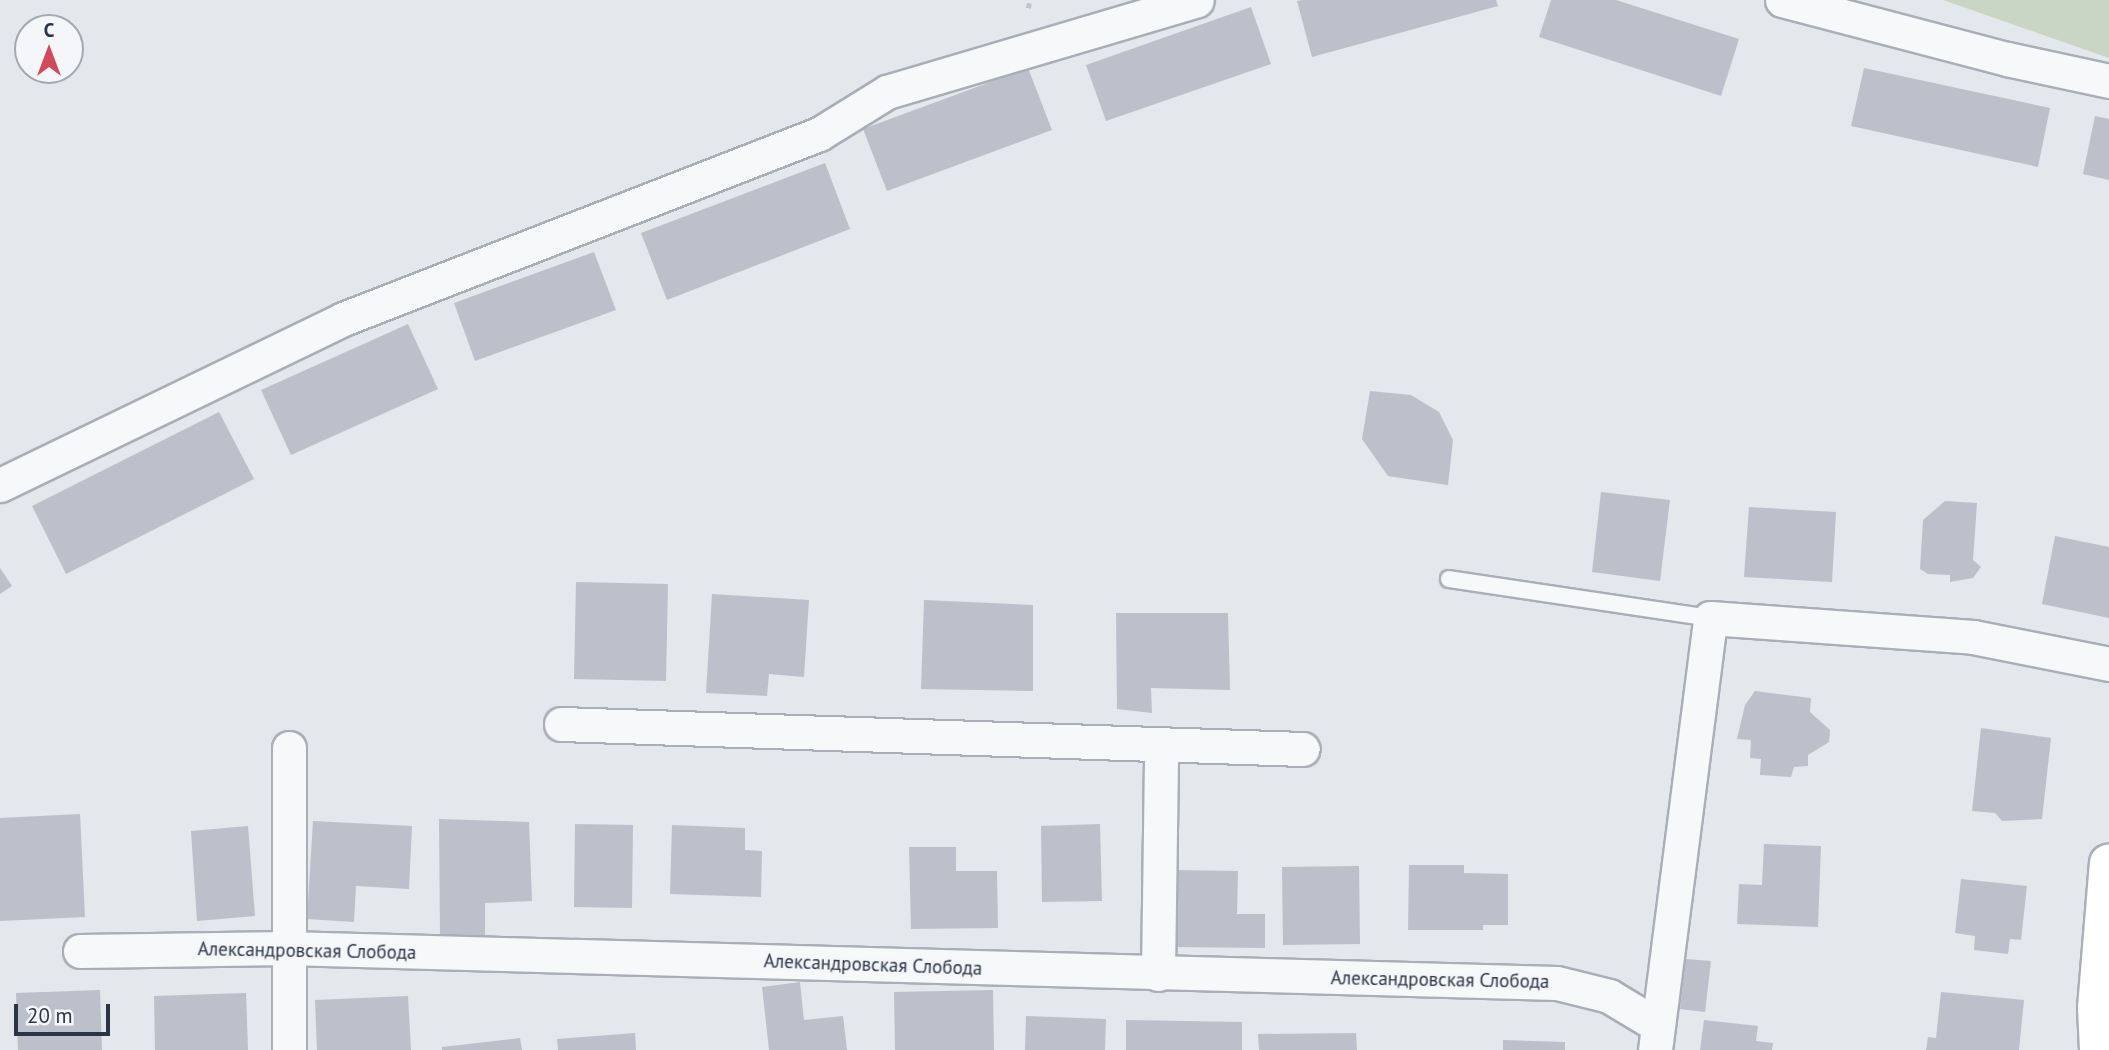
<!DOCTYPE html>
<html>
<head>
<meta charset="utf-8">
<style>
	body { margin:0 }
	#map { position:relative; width:2109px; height:1050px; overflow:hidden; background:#e4e7ec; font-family:"PT Sans",sans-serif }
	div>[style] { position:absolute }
	.green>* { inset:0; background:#c9d6c5 }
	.building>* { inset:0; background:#bbc0ca }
	.path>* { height:4.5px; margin-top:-2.25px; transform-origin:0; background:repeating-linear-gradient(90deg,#c2c5cb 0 5px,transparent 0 10px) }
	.roads { filter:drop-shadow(2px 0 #a9aeb7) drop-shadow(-2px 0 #a9aeb7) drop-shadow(0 2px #a9aeb7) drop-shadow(0 -2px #a9aeb7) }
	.lane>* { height:16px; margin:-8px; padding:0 8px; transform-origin:8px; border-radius:8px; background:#f7f8fa }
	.street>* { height:33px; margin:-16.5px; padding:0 16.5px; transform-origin:16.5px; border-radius:16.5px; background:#f7f8fa }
	.secondary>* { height:38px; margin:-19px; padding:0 19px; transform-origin:19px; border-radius:19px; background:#fff }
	span { translate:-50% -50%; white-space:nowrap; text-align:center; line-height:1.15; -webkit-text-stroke:5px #f4f6f9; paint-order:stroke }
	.street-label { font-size:19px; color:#2b3445 }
	.north { position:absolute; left:14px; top:14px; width:70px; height:70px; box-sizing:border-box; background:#f4f6f9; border:2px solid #a4a8b1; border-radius:50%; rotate:0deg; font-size:19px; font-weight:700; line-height:28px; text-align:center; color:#2b3445 }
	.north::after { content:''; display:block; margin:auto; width:24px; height:32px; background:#d1495b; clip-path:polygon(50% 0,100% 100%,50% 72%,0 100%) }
	.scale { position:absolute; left:14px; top:1004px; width:96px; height:32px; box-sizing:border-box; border:4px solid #2b3445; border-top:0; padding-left:9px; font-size:21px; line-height:24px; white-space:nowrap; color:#2b3445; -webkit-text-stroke:5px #f4f6f9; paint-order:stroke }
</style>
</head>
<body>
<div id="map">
	<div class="green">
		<div style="clip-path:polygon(1943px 0,2109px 0,2109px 58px)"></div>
	</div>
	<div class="building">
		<div style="clip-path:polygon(1302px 0,1496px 0,1498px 6px,1312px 57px,1297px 1px)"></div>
		<div style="clip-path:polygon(1551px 0,1616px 0,1739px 39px,1721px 96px,1539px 37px)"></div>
		<div style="clip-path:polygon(1251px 7px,1271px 64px,1106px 121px,1086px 65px)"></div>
		<div style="clip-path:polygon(1028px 68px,1052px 130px,887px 191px,863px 129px)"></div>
		<div style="clip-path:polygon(1864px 68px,2050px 108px,2038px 167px,1851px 126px)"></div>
		<div style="clip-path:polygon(2095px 116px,2109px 119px,2109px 180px,2083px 174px)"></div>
		<div style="clip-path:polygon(825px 163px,850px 229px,667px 300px,641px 233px)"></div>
		<div style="clip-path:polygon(594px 252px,616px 310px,475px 361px,454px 303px)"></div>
		<div style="clip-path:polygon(408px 324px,438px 389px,291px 455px,261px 390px)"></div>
		<div style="clip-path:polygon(1370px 391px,1411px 395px,1439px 412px,1453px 440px,1448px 485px,1388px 476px,1362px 439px)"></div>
		<div style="clip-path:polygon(219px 412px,254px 479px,66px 574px,32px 506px)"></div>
		<div style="clip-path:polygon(1601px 492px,1670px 500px,1660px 581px,1592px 572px)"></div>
		<div style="clip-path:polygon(1945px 501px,1977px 503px,1973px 560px,1981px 567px,1973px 578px,1950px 582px,1950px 575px,1928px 574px,1920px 569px,1923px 520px)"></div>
		<div style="clip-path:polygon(1749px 507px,1836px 512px,1832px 582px,1744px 577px)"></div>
		<div style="clip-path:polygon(2055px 536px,2109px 547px,2109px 618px,2042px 604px)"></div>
		<div style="clip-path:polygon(0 568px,12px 586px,0 594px)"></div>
		<div style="clip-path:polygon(576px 582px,668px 584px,666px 681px,574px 679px)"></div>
		<div style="clip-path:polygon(712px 594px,809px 600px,804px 677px,769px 674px,767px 696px,706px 693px)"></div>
		<div style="clip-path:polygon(924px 600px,1033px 605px,1033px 691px,921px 689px)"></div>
		<div style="clip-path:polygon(1116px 613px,1228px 613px,1230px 690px,1151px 688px,1152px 713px,1117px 709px)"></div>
		<div style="clip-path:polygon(1755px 691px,1811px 698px,1810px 712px,1830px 730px,1829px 742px,1808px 755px,1808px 766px,1794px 767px,1791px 777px,1760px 775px,1761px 759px,1750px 758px,1751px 740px,1737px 739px,1745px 705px)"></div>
		<div style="clip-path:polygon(1981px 728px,2051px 738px,2042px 819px,2002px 821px,1995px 813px,1972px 811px)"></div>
		<div style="clip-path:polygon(80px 814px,85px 917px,0 921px,0 818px)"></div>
		<div style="clip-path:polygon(439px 819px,529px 822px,532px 901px,485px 903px,485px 939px,440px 937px)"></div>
		<div style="clip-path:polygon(313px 821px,412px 826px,409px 889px,356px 886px,354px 922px,307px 919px)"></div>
		<div style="clip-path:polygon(575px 824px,633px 825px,632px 908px,574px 907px)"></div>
		<div style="clip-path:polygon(1100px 824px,1102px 901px,1042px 902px,1041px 826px)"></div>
		<div style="clip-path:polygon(672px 825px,745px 828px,745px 850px,762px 851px,761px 897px,670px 894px)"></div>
		<div style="clip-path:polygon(248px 826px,255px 916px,197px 921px,191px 831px)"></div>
		<div style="clip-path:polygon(1764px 844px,1821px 846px,1818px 927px,1737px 924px,1739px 884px,1762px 885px)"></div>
		<div style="clip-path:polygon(909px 847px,956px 847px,956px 871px,997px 871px,998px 928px,911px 929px)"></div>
		<div style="clip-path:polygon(1409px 865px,1464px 865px,1464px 873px,1508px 874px,1508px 925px,1483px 925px,1483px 930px,1408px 930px)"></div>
		<div style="clip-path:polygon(1359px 866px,1360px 944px,1283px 945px,1282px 867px)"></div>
		<div style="clip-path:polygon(1172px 870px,1238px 871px,1237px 914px,1265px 914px,1265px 948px,1171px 947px)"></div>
		<div style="clip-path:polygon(1961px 879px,2027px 886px,2021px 940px,2010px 939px,2008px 954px,1974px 950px,1975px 936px,1955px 933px)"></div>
		<div style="clip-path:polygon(1686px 959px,1711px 961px,1705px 1012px,1680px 1009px)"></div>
		<div style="clip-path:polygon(800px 982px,804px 1020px,843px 1016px,847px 1050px,769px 1050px,762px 987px)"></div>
		<div style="clip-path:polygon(100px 990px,102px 1050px,18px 1050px,16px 993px)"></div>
		<div style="clip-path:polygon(993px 990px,994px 1050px,895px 1050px,894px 992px)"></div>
		<div style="clip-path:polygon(1941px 992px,2024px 1000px,2019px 1050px,1926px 1050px,1928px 1037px,1936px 1038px)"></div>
		<div style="clip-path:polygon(246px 993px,248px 1050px,155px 1050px,154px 996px)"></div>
		<div style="clip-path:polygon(408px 996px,411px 1050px,317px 1050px,315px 1000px)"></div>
		<div style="clip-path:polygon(1026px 1016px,1106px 1019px,1105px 1050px,1025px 1050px)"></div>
		<div style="clip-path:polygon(1126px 1020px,1242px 1022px,1242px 1050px,1126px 1050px)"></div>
		<div style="clip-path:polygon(1704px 1020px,1758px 1026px,1756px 1041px,1773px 1043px,1772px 1050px,1700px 1050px)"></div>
		<div style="clip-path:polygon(635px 1033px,636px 1050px,558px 1050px,557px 1039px)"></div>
		<div style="clip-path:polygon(1356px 1033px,1357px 1050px,1259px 1050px,1258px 1034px)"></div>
		<div style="clip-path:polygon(520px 1038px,522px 1050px,442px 1050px,442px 1047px)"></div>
		<div style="clip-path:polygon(1503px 1040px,1565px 1042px,1565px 1050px,1503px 1050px)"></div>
	</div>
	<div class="path">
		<div style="left:1028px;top:8px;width:8px;rotate:-76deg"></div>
	</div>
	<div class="roads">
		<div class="lane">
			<div style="left:1449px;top:579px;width:264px;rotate:8.5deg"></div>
		</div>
		<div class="street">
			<div style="left:1782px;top:0;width:233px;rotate:14.7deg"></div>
			<div style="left:2007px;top:59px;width:104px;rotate:12.2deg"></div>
			<div style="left:0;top:485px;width:381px;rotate:-25.8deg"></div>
			<div style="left:343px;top:319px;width:511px;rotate:-21.24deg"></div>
			<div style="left:819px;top:134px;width:80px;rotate:-31.7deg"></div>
			<div style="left:887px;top:92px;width:323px;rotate:-16.5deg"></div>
			<div style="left:561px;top:724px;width:742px;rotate:1.93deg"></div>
			<div style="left:289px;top:748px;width:302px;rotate:90deg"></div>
			<div style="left:80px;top:951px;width:207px;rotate:-0.8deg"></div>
			<div style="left:287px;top:948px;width:1270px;rotate:1.58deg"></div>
			<div style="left:1557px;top:983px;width:54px;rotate:14deg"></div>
			<div style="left:1609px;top:996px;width:56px;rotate:31.1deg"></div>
			<div style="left:1158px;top:974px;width:228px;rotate:-89.2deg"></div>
			<div style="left:1655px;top:1050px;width:435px;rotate:-82.7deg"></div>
			<div style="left:1710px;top:618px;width:264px;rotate:4.1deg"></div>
			<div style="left:1973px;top:637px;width:139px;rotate:11.2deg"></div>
		</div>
		<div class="secondary">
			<div style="left:2099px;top:1050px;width:42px;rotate:-92.7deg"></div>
			<div style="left:2097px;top:1008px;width:145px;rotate:-85.3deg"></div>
		</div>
	</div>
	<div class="street-label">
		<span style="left:307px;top:951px;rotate:1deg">Александровская Слобода</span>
		<span style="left:873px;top:965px;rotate:2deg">Александровская Слобода</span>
		<span style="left:1440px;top:980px;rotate:1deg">Александровская Слобода</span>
	</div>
	<div class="north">С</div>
	<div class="scale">20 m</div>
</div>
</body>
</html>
